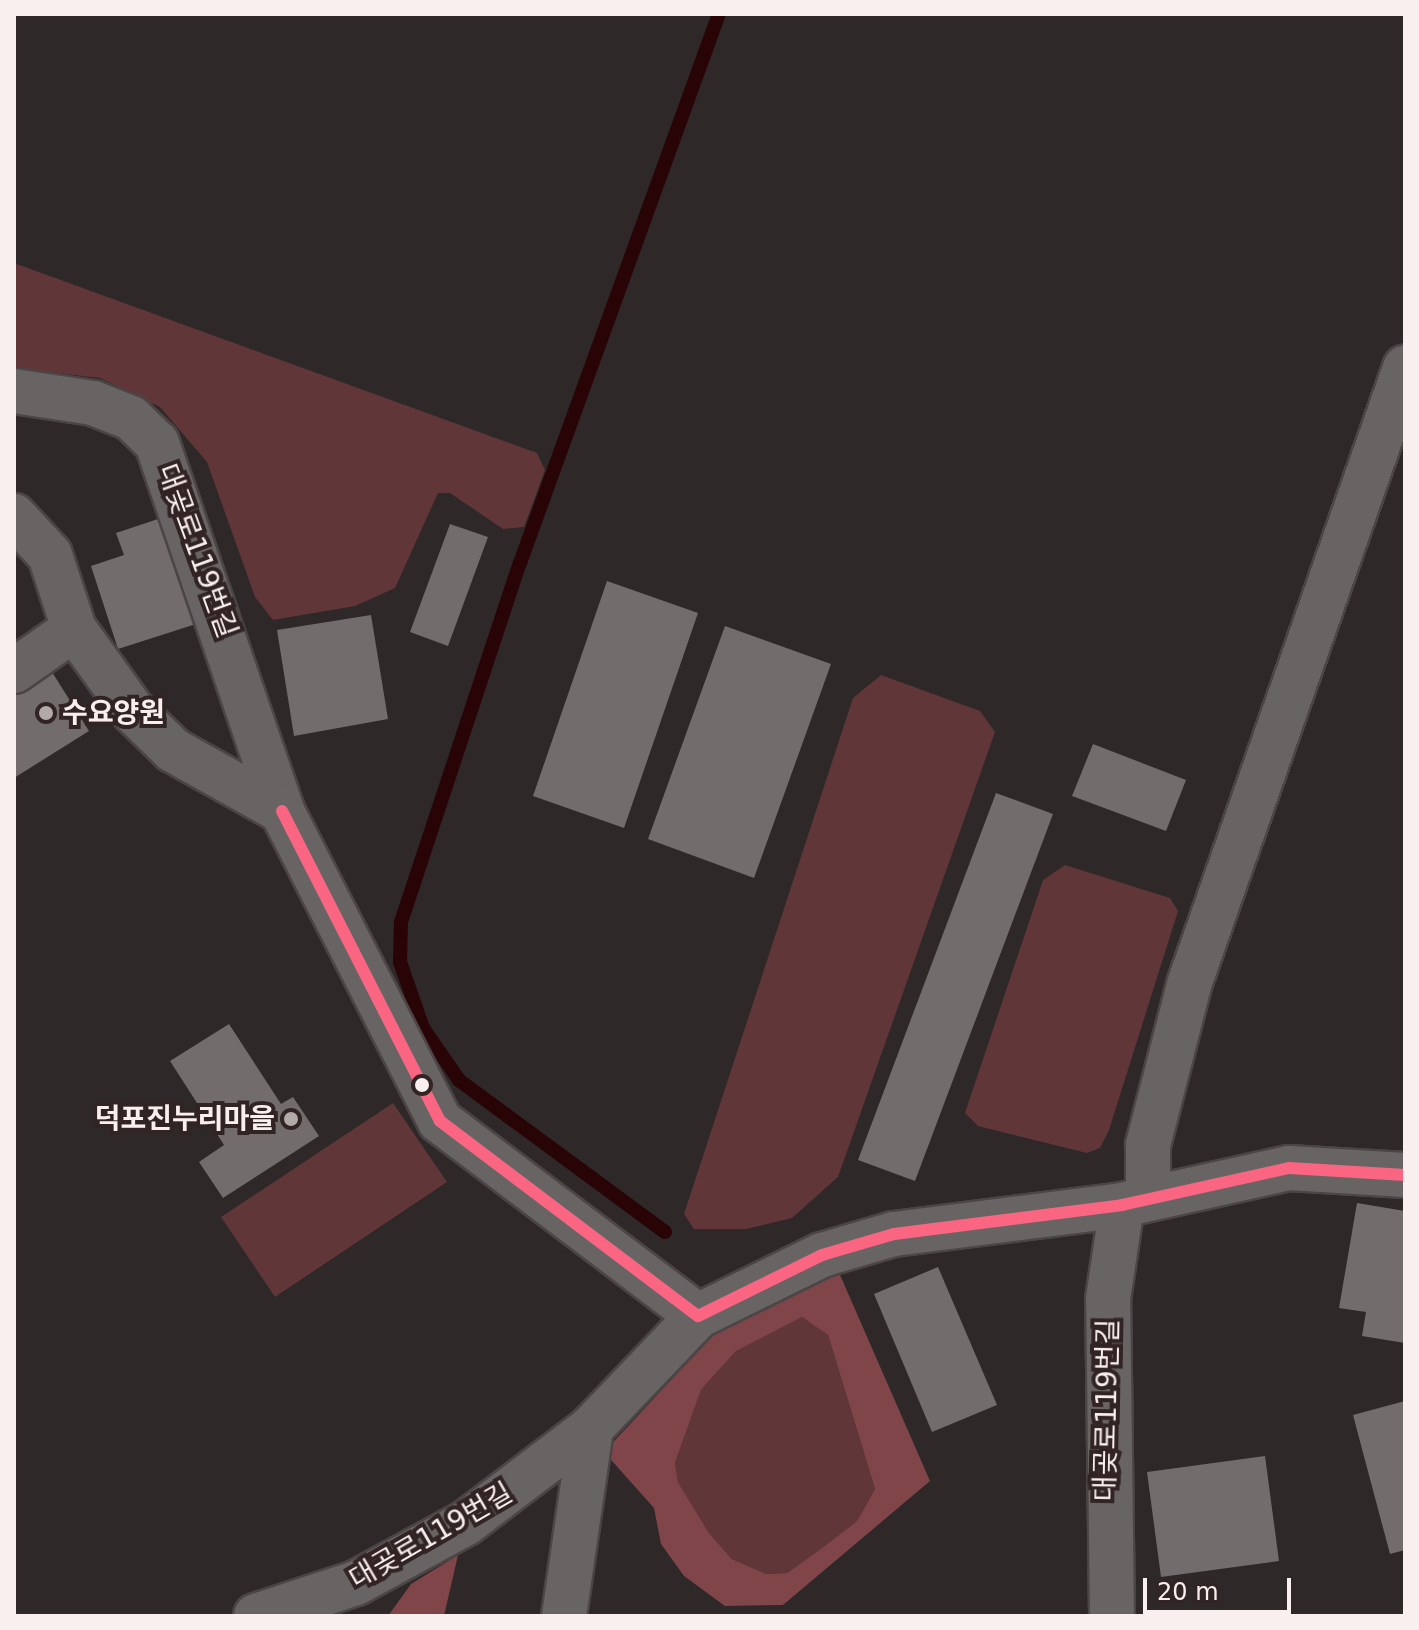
<!DOCTYPE html>
<html>
<head>
<meta charset="utf-8">
<style>
	body { margin:0 }
	#map { position:relative; width:1419px; height:1630px; overflow:hidden; background:#2e2828; font-family:"DejaVu Sans","Noto Sans KR",sans-serif }
	div>[style] { position:absolute }
	.green>* { inset:0; background:#603638 }
	.forest>* { inset:0; background:#7f4548 }
	.stream>* { height:14px; margin:-7px; padding:0 7px; transform-origin:7px; border-radius:7px; background:#290407 }
	.building>* { inset:0; background:#726c6c }
	.roads { filter:drop-shadow(2px 0 #4c4546) drop-shadow(-2px 0 #4c4546) drop-shadow(0 2px #4c4546) drop-shadow(0 -2px #4c4546) }
	.minor>* { height:44px; margin:-22px; padding:0 22px; transform-origin:22px; border-radius:22px; background:#696464 }
	.bus-1>* { height:12px; margin:-6px; padding:0 6px; transform-origin:6px; border-radius:6px; background:#fa6682 }
	.dots>* { width:22px; height:22px; translate:-50% -50%; box-sizing:border-box; border:4px solid #322424; border-radius:50% }
	span { translate:-50% -50%; white-space:nowrap; text-align:center; line-height:1.15; -webkit-text-stroke:8px #322424; paint-order:stroke }
	.street-label { font-size:28px; color:#f9efef }
	.poi-label { font-size:28px; color:#f9efef; font-weight:700 }
	.left { translate:0 -50%; text-align:left }
	.right { translate:-100% -50%; text-align:right }
	.frame { position:absolute; inset:0; border:16px solid #f9efef; pointer-events:none }
	.scale { position:absolute; left:1143px; top:1578px; width:148px; height:36px; box-sizing:border-box; border:4px solid #f9efef; border-top:0; padding-left:10px; font-size:24px; line-height:28px; white-space:nowrap; color:#f9efef; -webkit-text-stroke:6px #322424; paint-order:stroke }
</style>
</head>
<body>
<div id="map">
	<div class="green">
		<div style="clip-path:polygon(14px 263px,537px 453px,545px 470px,524px 527px,503px 529px,450px 493px,438px 493px,395px 588px,355px 606px,273px 620px,255px 597px,207px 462px,160px 407px,100px 378px,14px 368px)"></div>
		<div style="clip-path:polygon(881px 675px,980px 711px,995px 732px,838px 1177px,792px 1218px,746px 1229px,694px 1229px,684px 1214px,853px 698px)"></div>
		<div style="clip-path:polygon(1065px 865px,1170px 898px,1178px 911px,1109px 1130px,1100px 1148px,1087px 1153px,978px 1126px,965px 1113px,1043px 880px)"></div>
		<div style="clip-path:polygon(393px 1103px,447px 1182px,275px 1297px,221px 1217px)"></div>
		<div style="clip-path:polygon(803px 1317px,828px 1335px,875px 1489px,857px 1521px,822px 1548px,787px 1573px,766px 1574px,732px 1559px,709px 1533px,678px 1482px,675px 1463px,701px 1390px,736px 1351px,766px 1330px)"></div>
	</div>
	<div class="forest">
		<div style="clip-path:polygon(evenodd,837px 1268px,930px 1481px,783px 1605px,725px 1606px,684px 1576px,661px 1544px,654px 1508px,604px 1452px,712px 1336px,766px 1300px,837px 1268px,802px 1317px,828px 1335px,875px 1489px,857px 1521px,822px 1548px,787px 1573px,766px 1574px,732px 1559px,709px 1533px,678px 1482px,675px 1463px,701px 1390px,736px 1351px,802px 1317px)"></div>
		<div style="clip-path:polygon(458px 1555px,444px 1616px,388px 1616px,411px 1584px)"></div>
	</div>
	<div class="stream">
		<div style="left:665px;top:1232px;width:256px;rotate:-143.6deg"></div>
		<div style="left:459px;top:1080px;width:63px;rotate:-124.7deg"></div>
		<div style="left:423px;top:1028px;width:70px;rotate:-109.2deg"></div>
		<div style="left:400px;top:962px;width:40px;rotate:-88.6deg"></div>
		<div style="left:401px;top:922px;width:378px;rotate:-71.7deg"></div>
		<div style="left:520px;top:563px;width:584px;rotate:-70.08deg"></div>
	</div>
	<div class="building">
		<div style="clip-path:polygon(161px 518px,196px 624px,118px 649px,91px 566px,124px 555px,116px 533px)"></div>
		<div style="clip-path:polygon(450px 524px,488px 537px,448px 646px,410px 632px)"></div>
		<div style="clip-path:polygon(607px 581px,698px 613px,624px 828px,533px 796px)"></div>
		<div style="clip-path:polygon(371px 615px,388px 719px,294px 736px,277px 630px)"></div>
		<div style="clip-path:polygon(725px 626px,831px 664px,754px 878px,648px 839px)"></div>
		<div style="clip-path:polygon(52px 672px,89px 731px,14px 778px,14px 696px)"></div>
		<div style="clip-path:polygon(1093px 744px,1186px 780px,1166px 831px,1072px 796px)"></div>
		<div style="clip-path:polygon(996px 793px,1053px 814px,915px 1181px,858px 1160px)"></div>
		<div style="clip-path:polygon(229px 1024px,281px 1104px,293px 1097px,319px 1136px,223px 1198px,199px 1162px,224px 1145px,170px 1061px)"></div>
		<div style="clip-path:polygon(1357px 1203px,1405px 1211px,1405px 1343px,1362px 1336px,1366px 1312px,1339px 1308px)"></div>
		<div style="clip-path:polygon(938px 1267px,997px 1405px,932px 1432px,874px 1294px)"></div>
		<div style="clip-path:polygon(1405px 1401px,1405px 1550px,1390px 1554px,1353px 1415px)"></div>
		<div style="clip-path:polygon(1265px 1456px,1279px 1561px,1161px 1577px,1147px 1472px)"></div>
	</div>
	<div class="roads">
		<div class="minor">
			<div style="left:14px;top:391px;width:80px;rotate:8.6deg"></div>
			<div style="left:93px;top:403px;width:41px;rotate:21.5deg"></div>
			<div style="left:131px;top:418px;width:36px;rotate:44deg"></div>
			<div style="left:157px;top:443px;width:389px;rotate:71.2deg"></div>
			<div style="left:282px;top:811px;width:125px;rotate:-150.8deg"></div>
			<div style="left:173px;top:750px;width:56px;rotate:-135.7deg"></div>
			<div style="left:133px;top:711px;width:101px;rotate:-125.7deg"></div>
			<div style="left:74px;top:629px;width:78px;rotate:-108deg"></div>
			<div style="left:50px;top:555px;width:53px;rotate:-132.7deg"></div>
			<div style="left:14px;top:671px;width:73px;rotate:-35deg"></div>
			<div style="left:282px;top:811px;width:348px;rotate:63deg"></div>
			<div style="left:440px;top:1121px;width:323px;rotate:37.1deg"></div>
			<div style="left:698px;top:1316px;width:138px;rotate:-26.2deg"></div>
			<div style="left:822px;top:1255px;width:75px;rotate:-16.3deg"></div>
			<div style="left:894px;top:1234px;width:230px;rotate:-7.2deg"></div>
			<div style="left:1122px;top:1205px;width:171px;rotate:-12.5deg"></div>
			<div style="left:1289px;top:1168px;width:116px;rotate:3.5deg"></div>
			<div style="left:1148px;top:1198px;width:53px;rotate:-90deg"></div>
			<div style="left:1148px;top:1145px;width:168px;rotate:-75.6deg"></div>
			<div style="left:1190px;top:982px;width:651px;rotate:-70.7deg"></div>
			<div style="left:256px;top:1616px;width:105px;rotate:-18.3deg"></div>
			<div style="left:356px;top:1583px;width:125px;rotate:-28.6deg"></div>
			<div style="left:466px;top:1523px;width:157px;rotate:-37.2deg"></div>
			<div style="left:591px;top:1428px;width:155px;rotate:-46.3deg"></div>
			<div style="left:564px;top:1616px;width:190px;rotate:-81.8deg"></div>
			<div style="left:1112px;top:1616px;width:317px;rotate:-90.7deg"></div>
			<div style="left:1108px;top:1299px;width:95px;rotate:-81.5deg"></div>
		</div>
	</div>
	<div class="bus-1">
		<div style="left:282px;top:811px;width:348px;rotate:63deg"></div>
		<div style="left:440px;top:1121px;width:323px;rotate:37.1deg"></div>
		<div style="left:698px;top:1316px;width:138px;rotate:-26.2deg"></div>
		<div style="left:822px;top:1255px;width:75px;rotate:-16.3deg"></div>
		<div style="left:894px;top:1234px;width:230px;rotate:-7.2deg"></div>
		<div style="left:1122px;top:1205px;width:171px;rotate:-12.5deg"></div>
		<div style="left:1289px;top:1168px;width:116px;rotate:3.5deg"></div>
	</div>
	<div class="dots">
		<div style="left:46px;top:713px;background:#b2a9a9"></div>
		<div style="left:422px;top:1085px;background:#f9efef"></div>
		<div style="left:291px;top:1119px;background:#b2a9a9"></div>
	</div>
	<div class="street-label">
		<span style="left:197px;top:551px;rotate:70deg">대곶로119번길</span>
		<span style="left:1107px;top:1410px;rotate:-89deg">대곶로119번길</span>
		<span style="left:431px;top:1536px;rotate:-30deg">대곶로119번길</span>
	</div>
	<div class="poi-label">
		<span class="left" style="left:62px;top:713px">수요양원</span>
		<span class="right" style="left:275px;top:1119px">덕포진누리마을</span>
	</div>
	<div class="frame"></div>
	<div class="scale">20 m</div>
</div>
</body>
</html>
